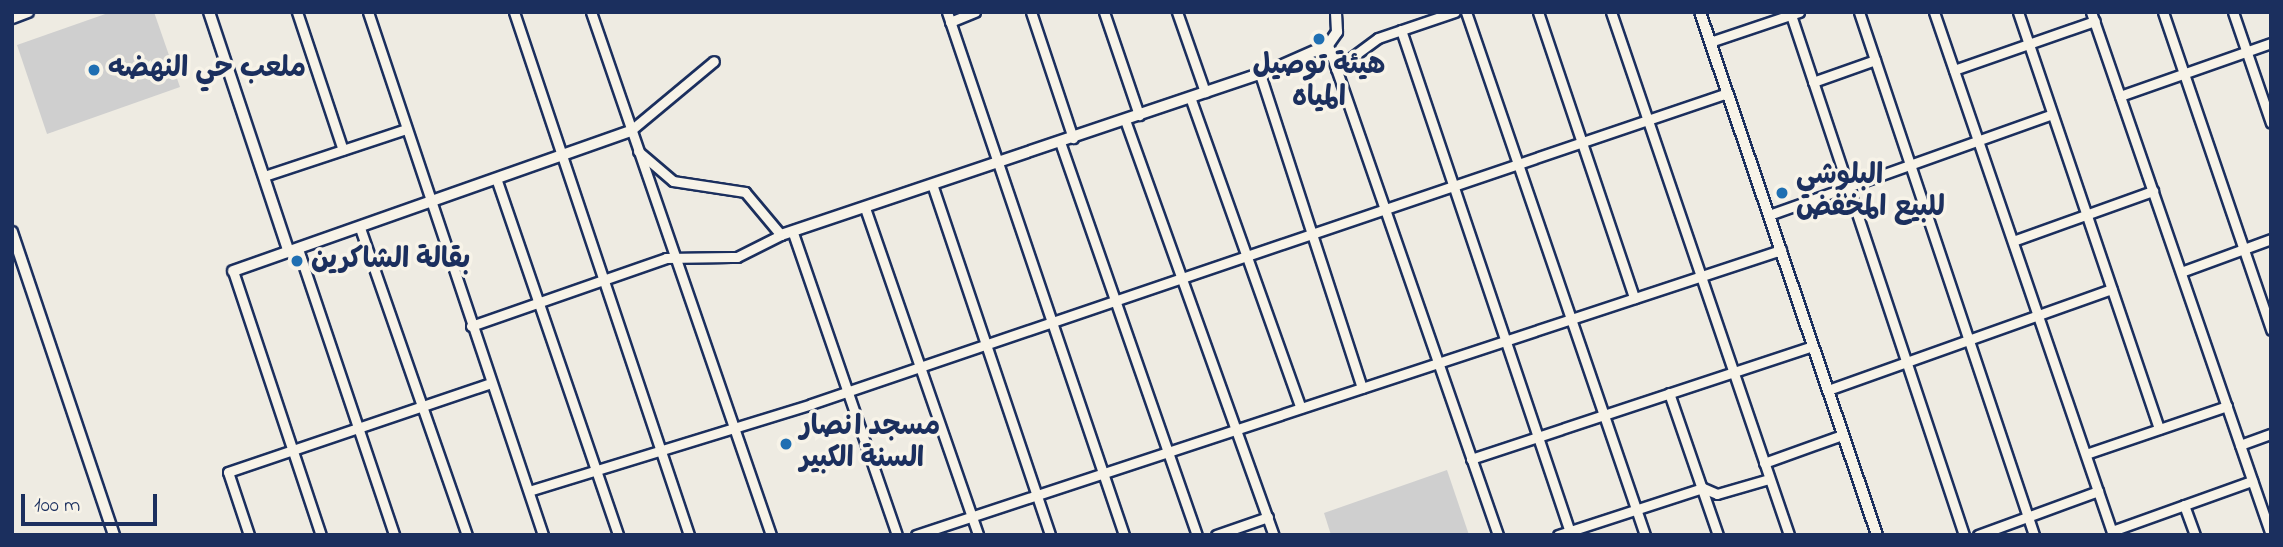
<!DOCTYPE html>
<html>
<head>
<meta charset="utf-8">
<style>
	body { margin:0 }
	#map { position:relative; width:2283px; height:547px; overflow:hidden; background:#eeebe2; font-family:"Indie Flower","Playpen Sans Arabic",sans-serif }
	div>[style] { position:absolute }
	.green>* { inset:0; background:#cfcfcf }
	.roads { filter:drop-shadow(2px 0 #1b2f5e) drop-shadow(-2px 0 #1b2f5e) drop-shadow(0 2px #1b2f5e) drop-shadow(0 -2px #1b2f5e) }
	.minor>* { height:9px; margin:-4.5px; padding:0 4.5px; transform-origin:4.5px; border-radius:4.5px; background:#f7f3e8 }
	.tertiary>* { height:10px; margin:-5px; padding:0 5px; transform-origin:5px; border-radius:5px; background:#f7f3e8 }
	.dots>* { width:19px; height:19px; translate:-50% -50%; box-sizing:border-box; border:4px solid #f7f3e8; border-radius:50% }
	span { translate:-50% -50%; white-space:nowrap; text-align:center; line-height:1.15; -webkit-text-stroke:7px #f7f3e8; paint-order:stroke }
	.poi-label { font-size:28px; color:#1b2f5e; font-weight:700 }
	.left { translate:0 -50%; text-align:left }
	.frame { position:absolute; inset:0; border:14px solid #1b2f5e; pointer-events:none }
	.scale { position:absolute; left:21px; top:494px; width:136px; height:32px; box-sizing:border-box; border:4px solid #1b2f5e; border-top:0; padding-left:9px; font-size:21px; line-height:24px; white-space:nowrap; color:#1b2f5e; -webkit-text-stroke:5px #f7f3e8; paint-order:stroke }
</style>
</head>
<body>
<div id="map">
	<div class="green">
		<div style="clip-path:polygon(111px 12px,154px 12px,180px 87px,47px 134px,17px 45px)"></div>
		<div style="clip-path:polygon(1447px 470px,1469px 535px,1331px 535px,1324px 513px)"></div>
	</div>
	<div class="roads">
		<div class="minor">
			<div style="left:297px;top:12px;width:145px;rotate:71.6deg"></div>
			<div style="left:368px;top:12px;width:552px;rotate:71.5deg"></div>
			<div style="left:514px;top:12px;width:552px;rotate:71.5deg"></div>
			<div style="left:591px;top:12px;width:553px;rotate:71.01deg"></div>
			<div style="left:947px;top:12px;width:552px;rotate:71.3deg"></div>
			<div style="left:1031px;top:12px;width:133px;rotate:71.6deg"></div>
			<div style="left:1104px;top:12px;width:109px;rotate:71.2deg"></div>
			<div style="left:1177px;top:12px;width:85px;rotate:70.7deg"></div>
			<div style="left:1466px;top:12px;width:553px;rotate:71.11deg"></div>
			<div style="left:1538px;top:12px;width:302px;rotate:71.4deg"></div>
			<div style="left:1611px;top:12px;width:552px;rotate:71.2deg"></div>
			<div style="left:1790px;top:12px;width:551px;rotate:71.6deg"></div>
			<div style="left:1859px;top:12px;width:552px;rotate:71.5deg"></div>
			<div style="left:1934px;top:12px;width:553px;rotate:71.11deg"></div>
			<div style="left:2018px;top:12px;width:440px;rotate:71.3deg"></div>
			<div style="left:2091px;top:12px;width:553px;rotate:71.01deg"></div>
			<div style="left:2163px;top:12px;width:336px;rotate:71.2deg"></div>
			<div style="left:2233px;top:12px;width:117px;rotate:71.1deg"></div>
			<div style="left:12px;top:18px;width:17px;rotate:-21deg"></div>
			<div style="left:950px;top:22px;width:27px;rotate:-22deg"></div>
			<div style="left:1401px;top:30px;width:533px;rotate:71.4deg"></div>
			<div style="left:1710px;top:42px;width:94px;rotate:-18.6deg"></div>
			<div style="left:1328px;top:45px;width:519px;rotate:70.87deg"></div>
			<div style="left:1336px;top:69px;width:52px;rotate:-36.4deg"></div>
			<div style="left:1378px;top:38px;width:81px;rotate:-18.7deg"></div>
			<div style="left:1954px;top:70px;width:149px;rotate:-19.2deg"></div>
			<div style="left:1260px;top:74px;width:330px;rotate:72deg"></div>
			<div style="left:1813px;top:82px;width:66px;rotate:-19.5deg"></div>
			<div style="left:2120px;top:96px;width:160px;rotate:-19.3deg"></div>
			<div style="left:1190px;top:97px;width:330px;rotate:70.4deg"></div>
			<div style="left:1125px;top:120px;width:441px;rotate:70.3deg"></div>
			<div style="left:630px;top:131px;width:109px;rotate:-39.8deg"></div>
			<div style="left:1060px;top:142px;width:416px;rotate:70.8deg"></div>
			<div style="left:264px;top:176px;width:150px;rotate:-18.3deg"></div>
			<div style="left:497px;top:181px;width:374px;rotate:71.1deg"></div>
			<div style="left:932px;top:184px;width:370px;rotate:71.4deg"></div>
			<div style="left:865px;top:208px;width:346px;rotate:70.9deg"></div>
			<div style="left:1769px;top:215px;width:300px;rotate:-19.6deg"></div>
			<div style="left:360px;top:228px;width:325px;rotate:70.8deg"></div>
			<div style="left:793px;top:233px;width:319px;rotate:71deg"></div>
			<div style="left:2013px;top:241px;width:149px;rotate:-19.7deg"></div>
			<div style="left:298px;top:249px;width:302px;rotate:71.4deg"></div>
			<div style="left:233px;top:271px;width:278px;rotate:71.6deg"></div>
			<div style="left:2181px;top:272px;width:96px;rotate:-20.1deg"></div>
			<div style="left:471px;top:326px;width:207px;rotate:-19.2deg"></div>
			<div style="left:666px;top:258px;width:71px;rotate:-0.8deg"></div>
			<div style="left:737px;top:257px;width:49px;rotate:-26.6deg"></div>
			<div style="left:781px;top:235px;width:56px;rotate:-129.9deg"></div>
			<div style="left:745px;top:192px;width:73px;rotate:-171.3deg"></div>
			<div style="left:673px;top:181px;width:46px;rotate:-139.4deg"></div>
			<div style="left:1828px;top:390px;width:301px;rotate:-19.6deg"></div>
			<div style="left:1669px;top:393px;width:150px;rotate:71deg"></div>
			<div style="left:2240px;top:445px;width:33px;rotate:-20deg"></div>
			<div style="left:2086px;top:454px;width:149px;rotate:-18.8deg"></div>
			<div style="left:1471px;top:459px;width:360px;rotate:-18.3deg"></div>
			<div style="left:1764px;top:463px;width:83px;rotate:-19.7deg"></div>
			<div style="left:529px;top:491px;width:295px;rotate:-17.1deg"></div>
			<div style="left:811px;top:404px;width:967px;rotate:-18.75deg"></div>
			<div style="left:2184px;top:505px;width:32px;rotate:70deg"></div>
			<div style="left:2112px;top:531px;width:149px;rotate:-19.7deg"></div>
			<div style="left:249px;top:535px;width:66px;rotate:-108.4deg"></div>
			<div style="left:228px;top:472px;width:278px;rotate:-18.7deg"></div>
			<div style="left:916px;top:535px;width:911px;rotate:-18.24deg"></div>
			<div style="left:1216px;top:535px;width:55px;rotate:-19.1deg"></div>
			<div style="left:1558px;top:535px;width:152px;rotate:-18deg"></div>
			<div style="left:1703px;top:488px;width:15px;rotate:23deg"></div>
			<div style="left:1717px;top:494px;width:54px;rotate:-16.1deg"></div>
			<div style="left:1978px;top:535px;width:128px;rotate:-20.1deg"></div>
		</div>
		<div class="tertiary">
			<div style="left:209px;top:12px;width:253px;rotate:71.6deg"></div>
			<div style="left:1700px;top:12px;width:552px;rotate:71.3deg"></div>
			<div style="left:12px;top:232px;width:320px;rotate:71.4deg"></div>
			<div style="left:781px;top:235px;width:517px;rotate:-18.61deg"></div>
			<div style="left:1271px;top:70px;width:62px;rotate:-23.7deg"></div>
			<div style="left:1328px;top:45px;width:16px;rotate:-55deg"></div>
			<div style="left:1337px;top:32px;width:20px;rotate:-93deg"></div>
			<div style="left:233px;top:271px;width:421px;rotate:-19.4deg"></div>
		</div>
	</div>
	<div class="dots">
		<div style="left:1319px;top:39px;background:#1f6fb2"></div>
		<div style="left:94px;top:70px;background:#1f6fb2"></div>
		<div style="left:1782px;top:193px;background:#1f6fb2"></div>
		<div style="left:297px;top:261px;background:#1f6fb2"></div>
		<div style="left:786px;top:444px;background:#1f6fb2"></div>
	</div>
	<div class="poi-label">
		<span style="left:1319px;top:83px">هيئة توصيل<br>المياه</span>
		<span class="left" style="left:108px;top:70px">ملعب حي النهضه</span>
		<span class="left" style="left:1796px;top:193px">البلوشي<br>للبيع المخفض</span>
		<span class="left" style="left:311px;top:261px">بقالة الشاكرين</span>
		<span class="left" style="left:800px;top:444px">مسجد انصار<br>السنة الكبير</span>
	</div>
	<div class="frame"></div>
	<div class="scale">100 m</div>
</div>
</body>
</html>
